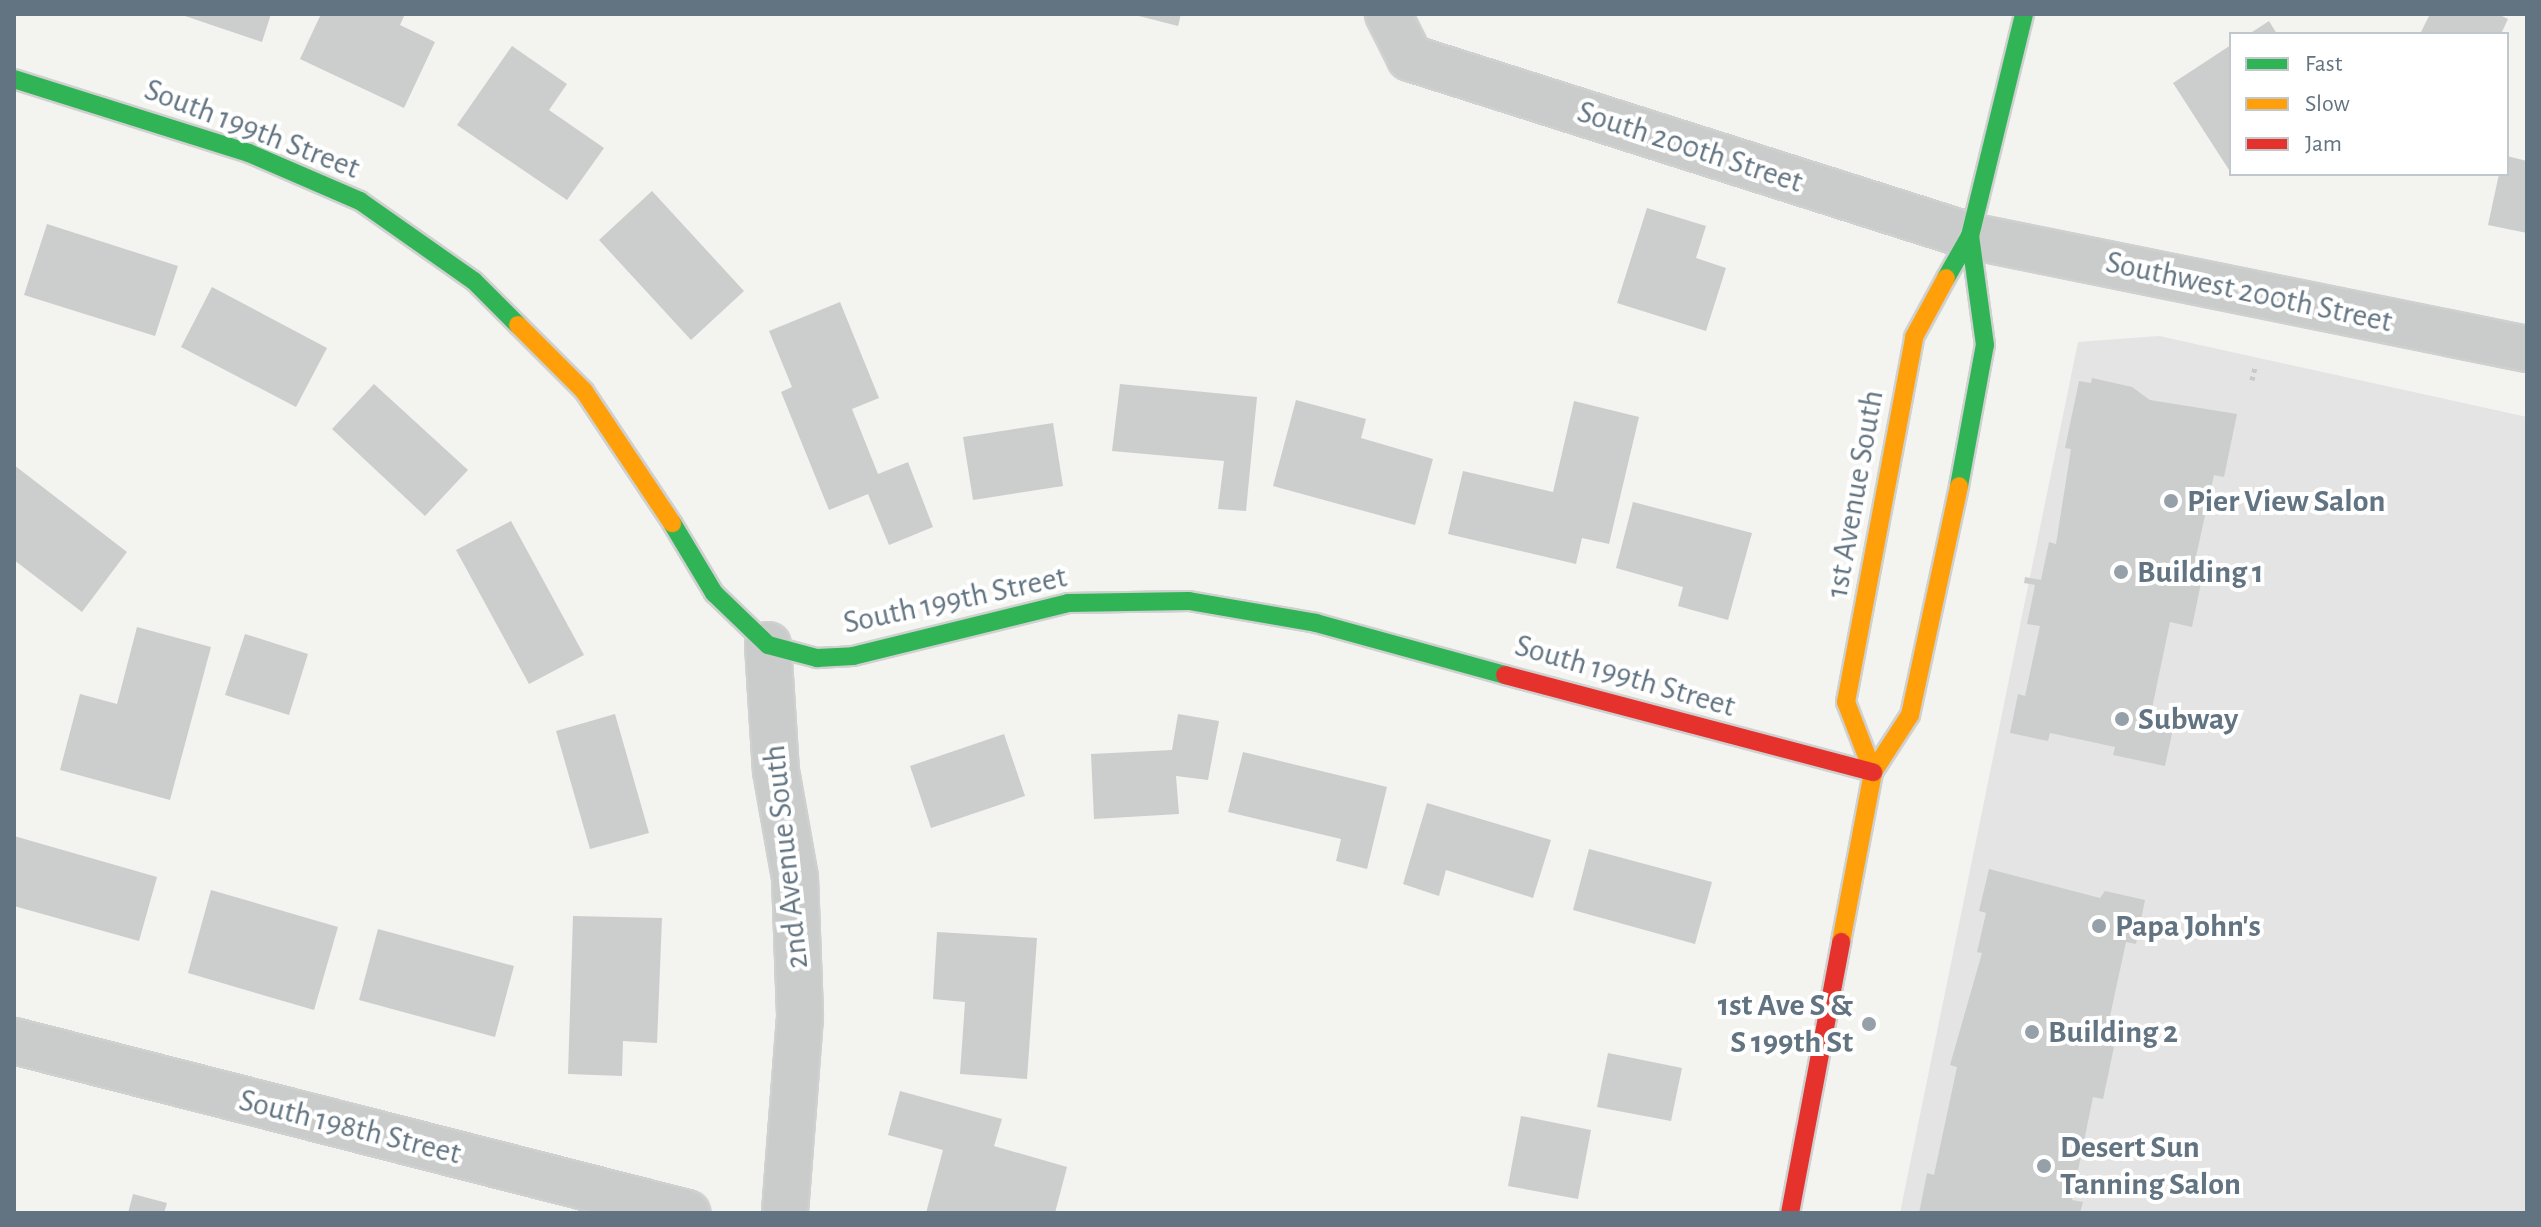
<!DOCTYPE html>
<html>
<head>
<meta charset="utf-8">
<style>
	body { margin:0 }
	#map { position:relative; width:2541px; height:1227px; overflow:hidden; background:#f3f3f0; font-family:"Alegreya Sans",sans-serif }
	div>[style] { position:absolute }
	.built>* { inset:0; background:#e3e4e3 }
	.building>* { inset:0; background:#cccece }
	.path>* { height:5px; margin-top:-2.5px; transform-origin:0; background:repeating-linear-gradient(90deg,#c8c9c9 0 4px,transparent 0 8px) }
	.roads { filter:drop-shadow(2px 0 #cfd1d0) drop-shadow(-2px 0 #cfd1d0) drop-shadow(0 2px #cfd1d0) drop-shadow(0 -2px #cfd1d0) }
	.street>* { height:44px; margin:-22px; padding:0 22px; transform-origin:22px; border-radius:22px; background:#cacccc }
	.fast>* { height:18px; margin:-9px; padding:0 9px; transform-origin:9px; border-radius:9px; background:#30b455 }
	.slow>* { height:18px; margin:-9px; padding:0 9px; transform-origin:9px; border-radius:9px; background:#ff9f0a }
	.jam>* { height:18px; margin:-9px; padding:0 9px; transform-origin:9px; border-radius:9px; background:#e5322d }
	.dots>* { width:22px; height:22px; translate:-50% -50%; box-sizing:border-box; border:4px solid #fff; border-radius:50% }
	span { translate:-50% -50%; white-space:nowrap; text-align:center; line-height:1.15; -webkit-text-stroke:8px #fff; paint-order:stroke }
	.street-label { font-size:32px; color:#627481 }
	.poi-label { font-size:32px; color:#627481; font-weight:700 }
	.left { translate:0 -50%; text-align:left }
	.right { translate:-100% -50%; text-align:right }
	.frame { position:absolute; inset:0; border:16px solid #627481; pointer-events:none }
	.legend { position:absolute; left:2229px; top:32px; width:280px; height:144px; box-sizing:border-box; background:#fff; border:2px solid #c0c7cd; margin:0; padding:10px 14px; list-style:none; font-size:24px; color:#627481 }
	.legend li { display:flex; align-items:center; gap:16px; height:40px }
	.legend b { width:40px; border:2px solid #c0c7cd }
</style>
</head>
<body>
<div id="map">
	<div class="built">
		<div style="clip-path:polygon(2159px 336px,2527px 417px,2527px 1213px,1900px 1213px,2078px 342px)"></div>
	</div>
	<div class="building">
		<div style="clip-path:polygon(179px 14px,271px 14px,262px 42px)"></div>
		<div style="clip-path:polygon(321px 14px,405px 14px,400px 25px,435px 42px,404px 108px,300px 59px)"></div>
		<div style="clip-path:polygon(1131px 14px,1181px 14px,1178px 26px)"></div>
		<div style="clip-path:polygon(2430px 14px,2498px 14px,2508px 19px,2501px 34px,2420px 34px)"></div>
		<div style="clip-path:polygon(2269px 21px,2277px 34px,2249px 34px)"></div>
		<div style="clip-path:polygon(2231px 45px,2231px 173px,2173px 83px)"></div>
		<div style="clip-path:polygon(512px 46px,567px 84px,549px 110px,604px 148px,567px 200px,457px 125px)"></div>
		<div style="clip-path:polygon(2507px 156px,2527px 161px,2527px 233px,2488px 225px,2499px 174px,2507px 174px)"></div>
		<div style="clip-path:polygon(652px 191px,744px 291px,691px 340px,599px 240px)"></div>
		<div style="clip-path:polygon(1647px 208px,1706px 226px,1696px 258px,1726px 268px,1706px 331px,1617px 303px)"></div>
		<div style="clip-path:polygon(47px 224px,178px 266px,155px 336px,24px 295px)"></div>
		<div style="clip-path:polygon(212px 287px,327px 348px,296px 407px,181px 347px)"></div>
		<div style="clip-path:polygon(840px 302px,879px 398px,852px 409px,878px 474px,908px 462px,933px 527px,889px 545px,868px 494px,829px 510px,781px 392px,792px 387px,769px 331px)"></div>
		<div style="clip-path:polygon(2092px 378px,2132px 387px,2150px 400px,2237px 414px,2224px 477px,2214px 475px,2193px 570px,2203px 573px,2192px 627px,2170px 622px,2150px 718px,2174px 724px,2165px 766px,2113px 755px,2115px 747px,2050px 733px,2048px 741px,2010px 733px,2018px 694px,2025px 696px,2040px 626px,2027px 624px,2035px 585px,2024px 583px,2025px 577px,2041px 580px,2049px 542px,2056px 544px,2071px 449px,2065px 448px,2079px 381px,2091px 383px)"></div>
		<div style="clip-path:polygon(374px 384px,468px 470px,425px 516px,332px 429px)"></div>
		<div style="clip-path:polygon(1120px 384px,1257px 397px,1246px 511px,1218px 509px,1224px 461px,1112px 451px)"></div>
		<div style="clip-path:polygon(1296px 400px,1366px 419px,1361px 438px,1433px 459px,1415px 525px,1273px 486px)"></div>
		<div style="clip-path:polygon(1574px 401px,1639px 417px,1609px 544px,1582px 538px,1576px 564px,1448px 534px,1463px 471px,1553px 492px)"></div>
		<div style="clip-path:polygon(1053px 423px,1063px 486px,973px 500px,963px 437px)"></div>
		<div style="clip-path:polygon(14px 465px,127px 552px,82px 612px,14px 560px)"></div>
		<div style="clip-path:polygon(1633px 502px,1752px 533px,1728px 620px,1678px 606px,1683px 587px,1616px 568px)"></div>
		<div style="clip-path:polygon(511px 521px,584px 655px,529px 684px,456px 550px)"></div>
		<div style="clip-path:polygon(137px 627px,211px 647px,170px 800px,60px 770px,80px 694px,117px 704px)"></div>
		<div style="clip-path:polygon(245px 634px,308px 654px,289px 715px,225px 695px)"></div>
		<div style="clip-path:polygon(615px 714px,649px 833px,590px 849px,556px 731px)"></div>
		<div style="clip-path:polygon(1178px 714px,1219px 721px,1208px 780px,1176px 776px,1179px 814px,1094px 819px,1091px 754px,1172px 750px)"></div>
		<div style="clip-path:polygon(1004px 734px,1025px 796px,931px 828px,910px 766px)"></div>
		<div style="clip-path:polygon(1243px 752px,1387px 787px,1367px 869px,1336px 861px,1341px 839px,1228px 812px)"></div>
		<div style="clip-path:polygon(1427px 803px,1551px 840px,1533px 898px,1446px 870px,1439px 896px,1403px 884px)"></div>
		<div style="clip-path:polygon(14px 836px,157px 877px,139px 941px,14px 906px)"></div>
		<div style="clip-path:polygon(1589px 849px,1712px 882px,1695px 944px,1573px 910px)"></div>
		<div style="clip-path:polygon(1989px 869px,2100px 898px,2105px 891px,2145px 900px,2136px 944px,2126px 942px,2104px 1044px,2114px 1047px,2103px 1099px,2093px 1097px,2072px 1200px,2083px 1202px,2080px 1213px,1919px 1213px,1927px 1173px,1934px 1175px,1957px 1067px,1950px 1065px,1982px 953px,1977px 952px,1986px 913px,1979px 911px)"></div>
		<div style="clip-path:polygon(211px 890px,338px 927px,314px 1010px,188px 973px)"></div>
		<div style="clip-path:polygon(573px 916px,662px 918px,657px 1043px,623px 1041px,622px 1076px,568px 1074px)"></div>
		<div style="clip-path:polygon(378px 929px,514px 966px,495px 1037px,359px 1000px)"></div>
		<div style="clip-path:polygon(937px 932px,1037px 938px,1027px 1079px,960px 1074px,965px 1002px,933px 999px)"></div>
		<div style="clip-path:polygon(1608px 1053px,1682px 1068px,1671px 1121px,1597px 1107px)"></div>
		<div style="clip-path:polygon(900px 1091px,1002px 1119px,994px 1146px,1067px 1167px,1055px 1213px,926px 1213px,943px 1150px,888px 1135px)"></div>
		<div style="clip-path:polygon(1521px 1116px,1591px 1130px,1578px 1199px,1508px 1186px)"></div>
		<div style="clip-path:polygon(133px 1194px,167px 1203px,164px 1213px,128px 1213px)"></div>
	</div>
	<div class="path">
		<div style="left:2252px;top:380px;width:13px;rotate:-77deg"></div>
	</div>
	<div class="roads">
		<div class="street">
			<div style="left:1388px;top:14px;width:49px;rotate:63.4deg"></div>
			<div style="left:1410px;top:58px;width:588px;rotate:17.63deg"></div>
			<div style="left:1970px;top:236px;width:568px;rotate:11.47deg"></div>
			<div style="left:768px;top:645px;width:126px;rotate:86.4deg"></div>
			<div style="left:776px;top:771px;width:109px;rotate:79.9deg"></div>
			<div style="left:795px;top:878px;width:139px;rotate:87.9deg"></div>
			<div style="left:800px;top:1017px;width:197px;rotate:94.4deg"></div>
			<div style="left:14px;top:1041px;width:695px;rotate:14.34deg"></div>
		</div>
		<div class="fast">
			<div style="left:14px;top:79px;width:246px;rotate:17.5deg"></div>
			<div style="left:249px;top:153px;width:121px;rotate:23.4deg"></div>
			<div style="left:360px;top:201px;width:139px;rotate:35.1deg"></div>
			<div style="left:474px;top:281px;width:62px;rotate:45deg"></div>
			<div style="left:1946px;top:278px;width:48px;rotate:-60.3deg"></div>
			<div style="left:1970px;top:236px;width:228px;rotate:-76.3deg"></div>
			<div style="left:1959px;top:486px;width:143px;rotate:-79.6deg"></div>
			<div style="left:1985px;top:345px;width:110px;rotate:-97.8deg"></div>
			<div style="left:672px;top:523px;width:82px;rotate:59deg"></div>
			<div style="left:714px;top:593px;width:75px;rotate:43.9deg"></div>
			<div style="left:768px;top:645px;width:51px;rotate:14.9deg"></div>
			<div style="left:817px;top:658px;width:36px;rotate:-3deg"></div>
			<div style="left:853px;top:656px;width:221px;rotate:-13.8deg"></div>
			<div style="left:1068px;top:603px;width:121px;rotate:-0.9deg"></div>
			<div style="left:1189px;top:601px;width:129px;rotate:9.8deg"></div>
			<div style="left:1316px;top:623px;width:196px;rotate:15.4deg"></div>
		</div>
		<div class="slow">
			<div style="left:518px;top:325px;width:93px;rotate:45deg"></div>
			<div style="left:584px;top:391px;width:159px;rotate:56.3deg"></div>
			<div style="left:1873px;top:772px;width:75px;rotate:-111.1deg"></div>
			<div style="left:1846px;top:702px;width:371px;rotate:-79.4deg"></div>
			<div style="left:1914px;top:337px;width:67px;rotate:-61.5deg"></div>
			<div style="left:1841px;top:942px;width:173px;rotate:-79.3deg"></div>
			<div style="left:1873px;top:772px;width:68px;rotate:-57deg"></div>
			<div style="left:1910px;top:715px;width:234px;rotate:-77.9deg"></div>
		</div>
		<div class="jam">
			<div style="left:1505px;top:675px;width:381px;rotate:14.8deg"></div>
			<div style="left:1790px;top:1213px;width:276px;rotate:-79.3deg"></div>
		</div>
	</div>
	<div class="dots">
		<div style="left:2171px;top:501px;background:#95a0a8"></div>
		<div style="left:2121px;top:572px;background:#95a0a8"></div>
		<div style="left:2122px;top:719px;background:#95a0a8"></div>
		<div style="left:2099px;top:926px;background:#95a0a8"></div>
		<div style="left:1869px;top:1024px;background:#95a0a8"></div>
		<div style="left:2032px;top:1032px;background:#95a0a8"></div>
		<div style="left:2044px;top:1166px;background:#95a0a8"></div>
	</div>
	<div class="street-label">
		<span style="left:252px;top:129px;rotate:21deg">South 199th Street</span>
		<span style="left:1690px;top:147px;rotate:18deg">South 200th Street</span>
		<span style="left:2249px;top:292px;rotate:12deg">Southwest 200th Street</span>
		<span style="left:1855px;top:494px;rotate:-80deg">1st Avenue South</span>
		<span style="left:955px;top:600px;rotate:-12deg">South 199th Street</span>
		<span style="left:1625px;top:676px;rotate:16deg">South 199th Street</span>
		<span style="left:786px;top:857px;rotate:-96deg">2nd Avenue South</span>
		<span style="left:350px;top:1127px;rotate:14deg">South 198th Street</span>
	</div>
	<div class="poi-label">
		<span class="left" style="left:2187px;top:501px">Pier View Salon</span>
		<span class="left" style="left:2137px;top:572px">Building 1</span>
		<span class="left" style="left:2138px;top:719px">Subway</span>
		<span class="left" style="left:2115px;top:926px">Papa John's</span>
		<span class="right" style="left:1853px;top:1024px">1st Ave S &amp;<br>S 199th St</span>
		<span class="left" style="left:2048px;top:1032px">Building 2</span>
		<span class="left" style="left:2060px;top:1166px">Desert Sun<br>Tanning Salon</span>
	</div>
	<div class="frame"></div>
	<ul class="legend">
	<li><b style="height:10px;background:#30b455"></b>Fast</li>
	<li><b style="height:10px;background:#ff9f0a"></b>Slow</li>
	<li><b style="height:10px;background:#e5322d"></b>Jam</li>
	</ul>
</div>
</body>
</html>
